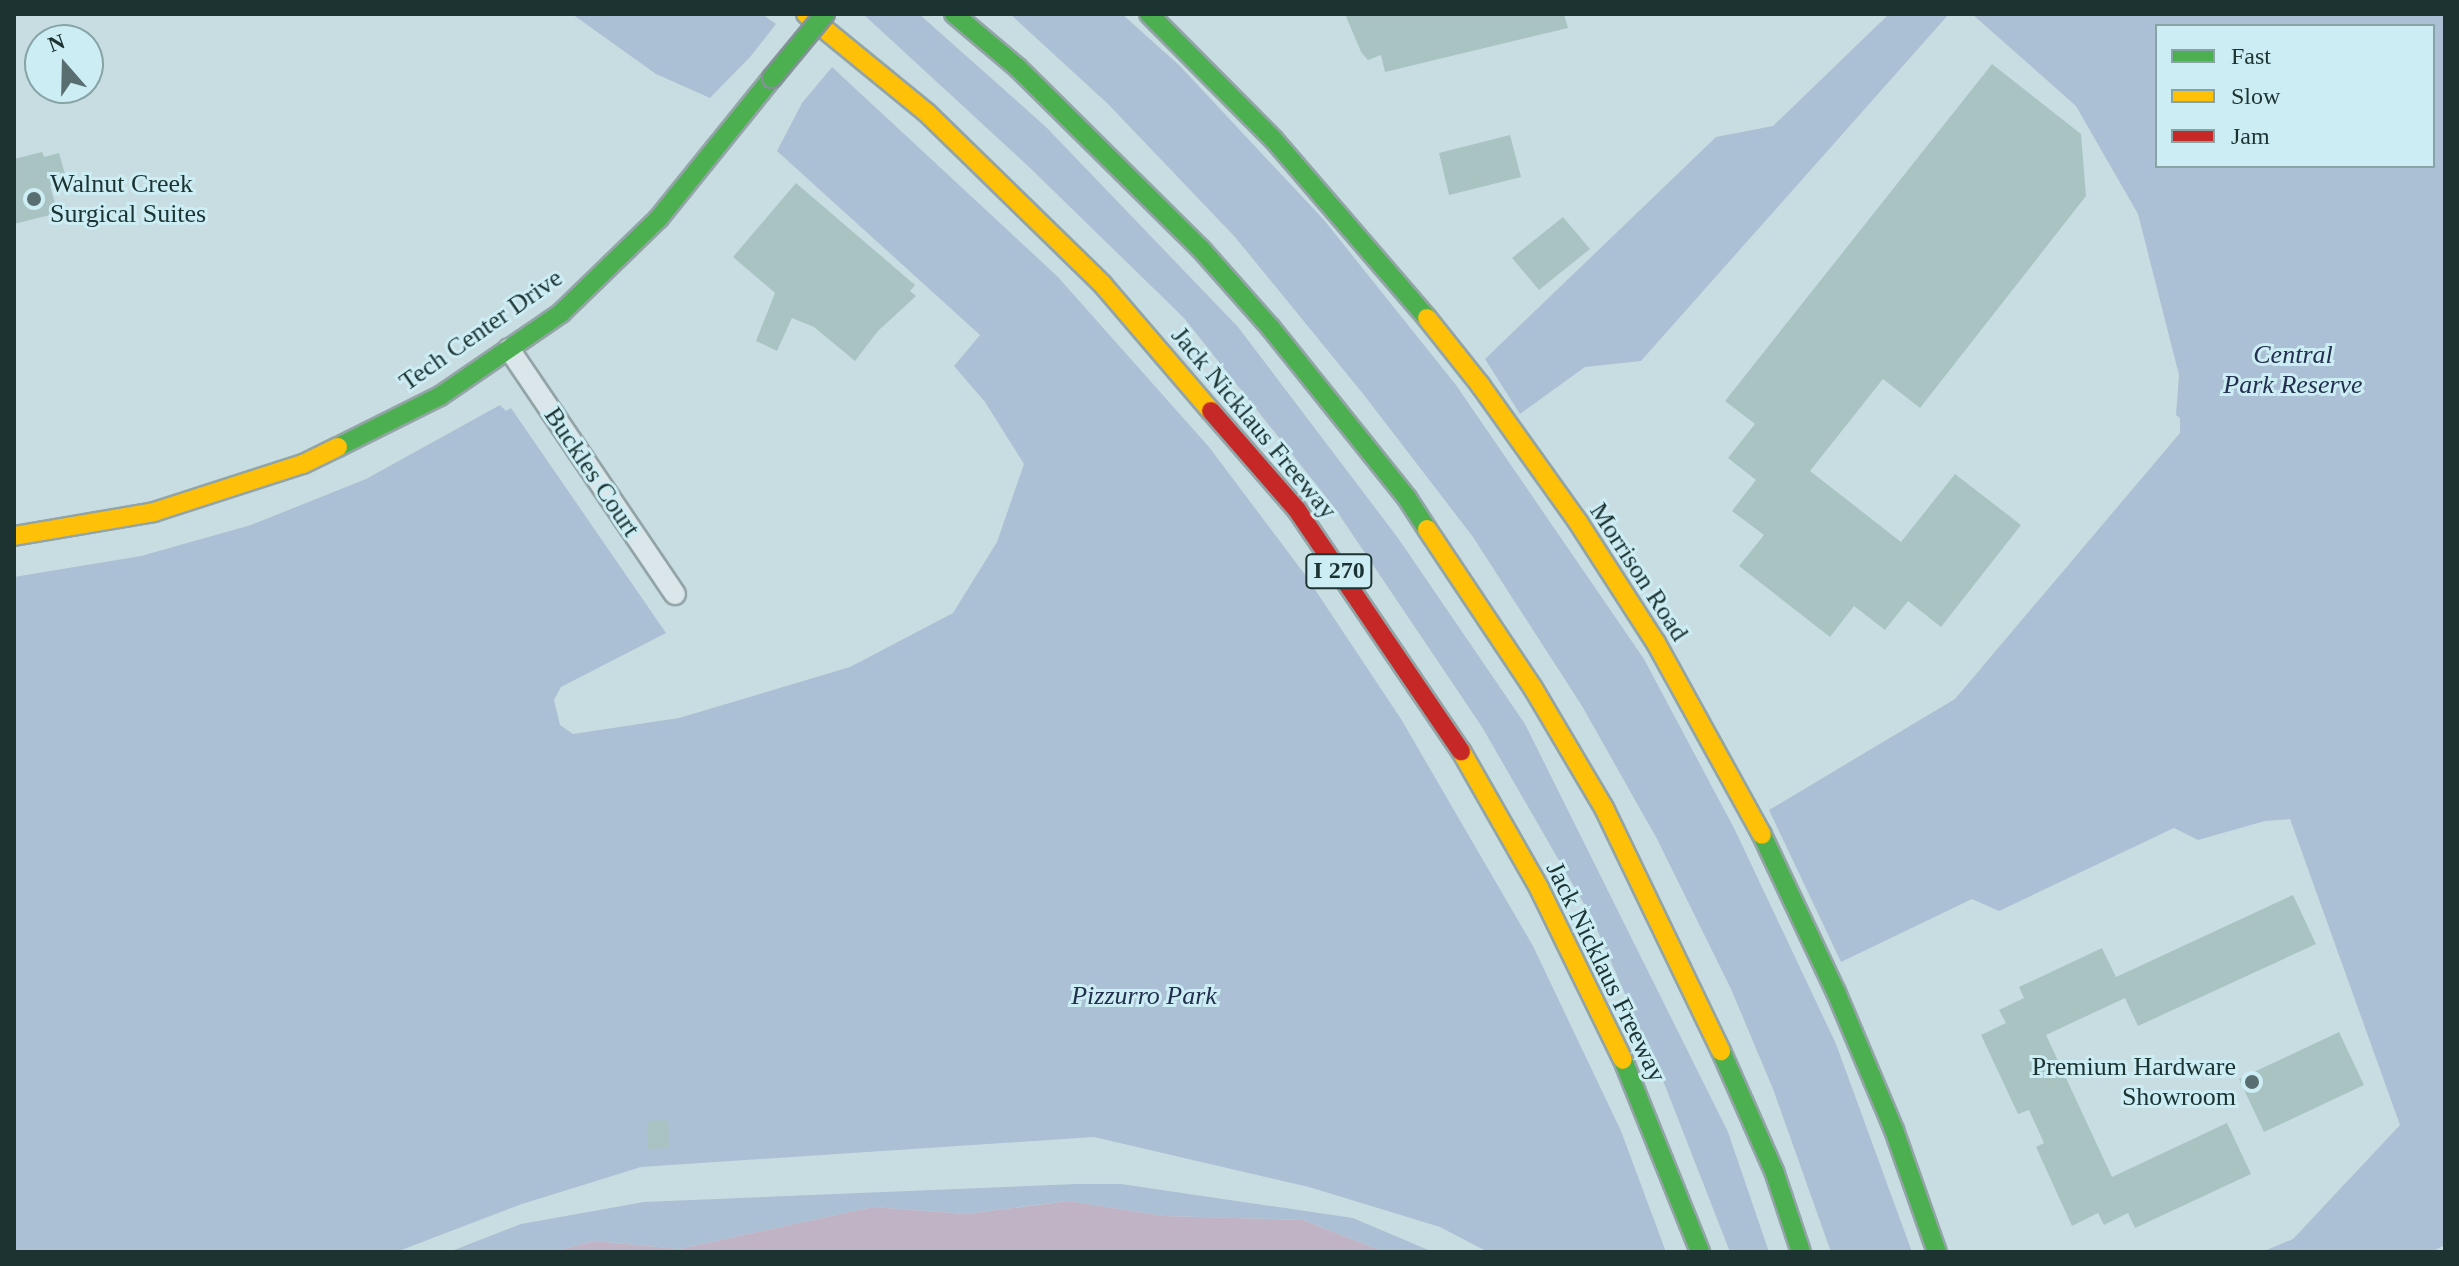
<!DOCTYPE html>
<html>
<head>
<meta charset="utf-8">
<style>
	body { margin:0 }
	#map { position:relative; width:2459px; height:1266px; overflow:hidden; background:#c8dde2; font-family:"Times New Roman",serif }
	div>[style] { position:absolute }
	.green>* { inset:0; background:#abc0d4 }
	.water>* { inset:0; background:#c0b3c5 }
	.building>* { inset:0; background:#a9c3c3 }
	.roads { filter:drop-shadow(2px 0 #92a4a6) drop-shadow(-2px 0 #92a4a6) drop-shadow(0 2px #92a4a6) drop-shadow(0 -2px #92a4a6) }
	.street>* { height:20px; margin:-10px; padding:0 10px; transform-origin:10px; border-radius:10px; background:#dae6e9 }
	.fast>* { height:18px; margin:-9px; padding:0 9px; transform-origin:9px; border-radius:9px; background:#4caf50 }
	.slow>* { height:18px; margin:-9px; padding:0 9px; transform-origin:9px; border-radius:9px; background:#ffc107 }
	.jam>* { height:18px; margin:-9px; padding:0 9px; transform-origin:9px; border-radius:9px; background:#c62828 }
	.bridges { filter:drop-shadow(2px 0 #829396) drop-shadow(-2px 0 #829396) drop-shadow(0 2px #829396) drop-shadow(0 -2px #829396) }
	.fast-bridge>* { height:18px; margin:-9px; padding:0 9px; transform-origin:9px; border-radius:9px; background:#4caf50 }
	.dots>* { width:22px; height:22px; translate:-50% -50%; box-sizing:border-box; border:4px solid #cdedf4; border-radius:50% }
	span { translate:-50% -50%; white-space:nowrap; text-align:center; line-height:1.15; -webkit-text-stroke:6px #cdedf4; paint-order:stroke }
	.shield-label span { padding:2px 6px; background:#cdedf4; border:2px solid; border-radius:6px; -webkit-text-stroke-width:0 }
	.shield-label { font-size:24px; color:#1c3332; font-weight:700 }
	.poi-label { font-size:26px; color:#1c3332 }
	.left { translate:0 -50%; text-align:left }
	.right { translate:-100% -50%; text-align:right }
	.street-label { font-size:26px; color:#1c3332 }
	.park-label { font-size:26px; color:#232f4f; font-style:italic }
	.frame { position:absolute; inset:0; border:16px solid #1c3332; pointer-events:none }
	.legend { position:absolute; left:2155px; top:24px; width:280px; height:144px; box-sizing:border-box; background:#cdedf4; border:2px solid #86a3a6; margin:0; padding:10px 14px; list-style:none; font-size:24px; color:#1c3332 }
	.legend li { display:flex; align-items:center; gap:16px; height:40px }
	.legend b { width:40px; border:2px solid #86a3a6 }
	.north { position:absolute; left:24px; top:24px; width:80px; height:80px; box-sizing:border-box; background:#cdedf4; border:2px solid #86a3a6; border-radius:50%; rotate:340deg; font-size:22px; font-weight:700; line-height:32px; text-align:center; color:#1c3332 }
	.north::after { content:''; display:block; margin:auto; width:28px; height:36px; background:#586e70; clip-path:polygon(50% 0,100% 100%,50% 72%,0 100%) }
</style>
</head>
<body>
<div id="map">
	<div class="green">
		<div style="clip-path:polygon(572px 14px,762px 14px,776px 24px,751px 56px,710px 98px,656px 74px)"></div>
		<div style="clip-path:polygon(863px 14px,919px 14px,1046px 127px,1238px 327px,1398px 538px,1525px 724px,1728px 1132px,1769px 1252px,1730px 1252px,1664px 1083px,1591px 916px,1482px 727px,1334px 507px,1184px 318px,1028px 166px)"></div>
		<div style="clip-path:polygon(1010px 14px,1122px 14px,1180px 66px,1324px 220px,1456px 385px,1644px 659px,1735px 830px,1836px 1044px,1912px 1252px,1831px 1252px,1773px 1089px,1731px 989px,1657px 839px,1582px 706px,1473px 537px,1364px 395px,1235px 237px,1108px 104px)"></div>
		<div style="clip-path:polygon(1889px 14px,1949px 14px,1641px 361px,1585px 367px,1520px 414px,1485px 359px,1716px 137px,1773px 126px)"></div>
		<div style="clip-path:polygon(evenodd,1972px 14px,2445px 14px,2445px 1245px,2431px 1252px,2262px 1252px,2293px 1239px,2400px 1125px,2290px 819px,2265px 821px,2198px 840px,2174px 828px,1999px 911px,1972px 899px,1841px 962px,1769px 810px,1955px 699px,2180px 433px,2180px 418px,2176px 415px,2179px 375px,2138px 214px,2076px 106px,1972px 14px,2157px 26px,2433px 26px,2433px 166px,2157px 166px,2157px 26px)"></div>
		<div style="clip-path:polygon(832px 67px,1057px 276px,1209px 447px,1306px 576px,1401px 719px,1533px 946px,1621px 1131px,1666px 1252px,1488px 1252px,1440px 1227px,1309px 1187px,1094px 1137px,641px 1167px,522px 1204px,396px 1252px,14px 1252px,14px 577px,141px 556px,251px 525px,366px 479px,500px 405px,506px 411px,511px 408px,666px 633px,561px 687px,554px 700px,560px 725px,573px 734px,679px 718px,850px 667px,953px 613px,997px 542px,1024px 464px,985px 402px,954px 366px,980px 335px,777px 151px,802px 103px)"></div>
		<div style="clip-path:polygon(1077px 1184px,1121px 1184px,1353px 1218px,1433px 1252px,1385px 1252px,1303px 1220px,1164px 1216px,1067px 1201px,966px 1214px,873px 1207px,679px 1249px,594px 1241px,551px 1252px,449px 1252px,521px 1224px,644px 1202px)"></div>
	</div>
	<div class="water">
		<div style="clip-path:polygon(1068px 1201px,1164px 1216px,1303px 1220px,1385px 1252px,551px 1252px,594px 1241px,679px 1249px,873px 1207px,966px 1214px)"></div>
	</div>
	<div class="building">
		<div style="clip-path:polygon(1345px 14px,1564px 14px,1568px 28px,1385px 72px,1381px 55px,1368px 60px,1361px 52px)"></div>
		<div style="clip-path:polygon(1992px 64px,2081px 134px,2086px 196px,1920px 408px,1883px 379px,1810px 471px,1901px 542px,1955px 474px,2021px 525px,1941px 627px,1908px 601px,1885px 630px,1854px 606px,1830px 637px,1739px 566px,1764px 535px,1732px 511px,1756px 480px,1728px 458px,1755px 424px,1725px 401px)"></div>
		<div style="clip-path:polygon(1510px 135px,1521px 177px,1449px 195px,1439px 153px)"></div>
		<div style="clip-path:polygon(42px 152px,44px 157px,59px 153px,67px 181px,50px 186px,58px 213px,14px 224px,14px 159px)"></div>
		<div style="clip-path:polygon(796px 183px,915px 285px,910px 291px,916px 296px,878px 331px,855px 361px,814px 327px,792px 318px,777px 351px,756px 341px,775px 293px,733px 257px)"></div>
		<div style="clip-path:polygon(1563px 217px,1590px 249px,1539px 290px,1512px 258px)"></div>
		<div style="clip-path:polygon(2293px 895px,2316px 944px,2138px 1026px,2125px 998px,2046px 1035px,2112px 1177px,2227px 1123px,2251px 1174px,2135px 1228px,2128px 1213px,2104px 1225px,2098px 1213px,2072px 1226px,2036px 1147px,2044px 1143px,2029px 1110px,2018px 1114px,1981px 1035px,2006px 1023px,1999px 1010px,2024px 998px,2019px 987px,2102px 948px,2116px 977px)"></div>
		<div style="clip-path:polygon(2339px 1032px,2364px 1085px,2264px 1132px,2239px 1079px)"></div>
		<div style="clip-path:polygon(668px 1120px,669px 1148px,648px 1149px,648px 1121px)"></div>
	</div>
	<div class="roads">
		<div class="street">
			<div style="left:509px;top:349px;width:296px;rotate:55.9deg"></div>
		</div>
		<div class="fast">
			<div style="left:954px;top:14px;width:84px;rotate:40.2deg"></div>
			<div style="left:1018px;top:68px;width:256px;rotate:44.7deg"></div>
			<div style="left:1200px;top:248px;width:106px;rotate:48.5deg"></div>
			<div style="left:1270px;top:327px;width:219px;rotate:51.3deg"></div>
			<div style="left:1407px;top:498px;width:37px;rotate:57deg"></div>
			<div style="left:1149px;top:14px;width:177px;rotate:45.2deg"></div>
			<div style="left:1274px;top:140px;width:235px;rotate:49.3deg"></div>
			<div style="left:338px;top:447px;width:114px;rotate:-26.6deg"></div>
			<div style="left:440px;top:396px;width:147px;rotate:-34.4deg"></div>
			<div style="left:561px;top:313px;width:136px;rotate:-44.1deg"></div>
			<div style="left:659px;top:218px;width:180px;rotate:-51.1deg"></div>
			<div style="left:1762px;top:835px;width:174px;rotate:64.8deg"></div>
			<div style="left:1836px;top:992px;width:150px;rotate:67.2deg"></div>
			<div style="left:1894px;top:1130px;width:129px;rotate:70.6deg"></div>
			<div style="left:1721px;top:1051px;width:131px;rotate:66.2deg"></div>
			<div style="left:1774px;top:1171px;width:85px;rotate:71.6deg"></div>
			<div style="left:1623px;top:1060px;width:207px;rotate:68.1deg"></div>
		</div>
		<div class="slow">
			<div style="left:806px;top:14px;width:156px;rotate:39.3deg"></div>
			<div style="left:927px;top:113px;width:246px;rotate:44.3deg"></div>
			<div style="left:1103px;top:285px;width:166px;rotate:49.4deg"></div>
			<div style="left:1427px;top:318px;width:87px;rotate:51.5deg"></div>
			<div style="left:1481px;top:386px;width:167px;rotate:54.5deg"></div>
			<div style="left:1578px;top:522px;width:144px;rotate:57.2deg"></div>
			<div style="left:1656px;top:643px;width:219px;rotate:61.1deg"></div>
			<div style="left:1427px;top:529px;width:191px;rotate:56.3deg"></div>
			<div style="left:1533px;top:688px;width:139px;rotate:59.4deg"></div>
			<div style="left:1604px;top:808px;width:270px;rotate:64.3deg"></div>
			<div style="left:14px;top:536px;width:142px;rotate:-9.7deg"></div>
			<div style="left:154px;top:512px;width:157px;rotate:-17.9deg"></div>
			<div style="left:303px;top:464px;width:39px;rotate:-26deg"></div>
			<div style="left:1461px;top:751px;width:158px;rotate:60.3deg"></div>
			<div style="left:1539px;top:888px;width:191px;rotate:64deg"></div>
		</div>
		<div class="jam">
			<div style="left:1211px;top:411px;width:131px;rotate:49deg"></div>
			<div style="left:1297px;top:510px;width:292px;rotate:55.8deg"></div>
		</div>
	</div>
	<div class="bridges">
		<div class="fast-bridge">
			<div style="left:772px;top:78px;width:83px;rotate:-50.4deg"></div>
		</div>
	</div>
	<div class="dots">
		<div style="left:34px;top:199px;background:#586e70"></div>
		<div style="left:2252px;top:1082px;background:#586e70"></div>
	</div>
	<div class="shield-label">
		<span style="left:1339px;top:571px">I 270</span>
	</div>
	<div class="poi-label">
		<span class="left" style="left:50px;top:199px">Walnut Creek<br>Surgical Suites</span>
		<span class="right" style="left:2236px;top:1082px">Premium Hardware<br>Showroom</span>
	</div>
	<div class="street-label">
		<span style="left:481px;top:330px;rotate:-35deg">Tech Center Drive</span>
		<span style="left:1254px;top:423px;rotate:50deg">Jack Nicklaus Freeway</span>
		<span style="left:592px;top:472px;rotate:56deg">Buckles Court</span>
		<span style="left:1639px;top:572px;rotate:57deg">Morrison Road</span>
		<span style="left:1606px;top:972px;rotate:64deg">Jack Nicklaus Freeway</span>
	</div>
	<div class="park-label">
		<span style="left:2293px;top:370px">Central<br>Park Reserve</span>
		<span style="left:1144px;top:996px">Pizzurro Park</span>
	</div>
	<div class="frame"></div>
	<ul class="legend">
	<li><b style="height:10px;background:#4caf50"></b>Fast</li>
	<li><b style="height:10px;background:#ffc107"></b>Slow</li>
	<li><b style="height:10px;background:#c62828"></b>Jam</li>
	</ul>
	<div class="north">N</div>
</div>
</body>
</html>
